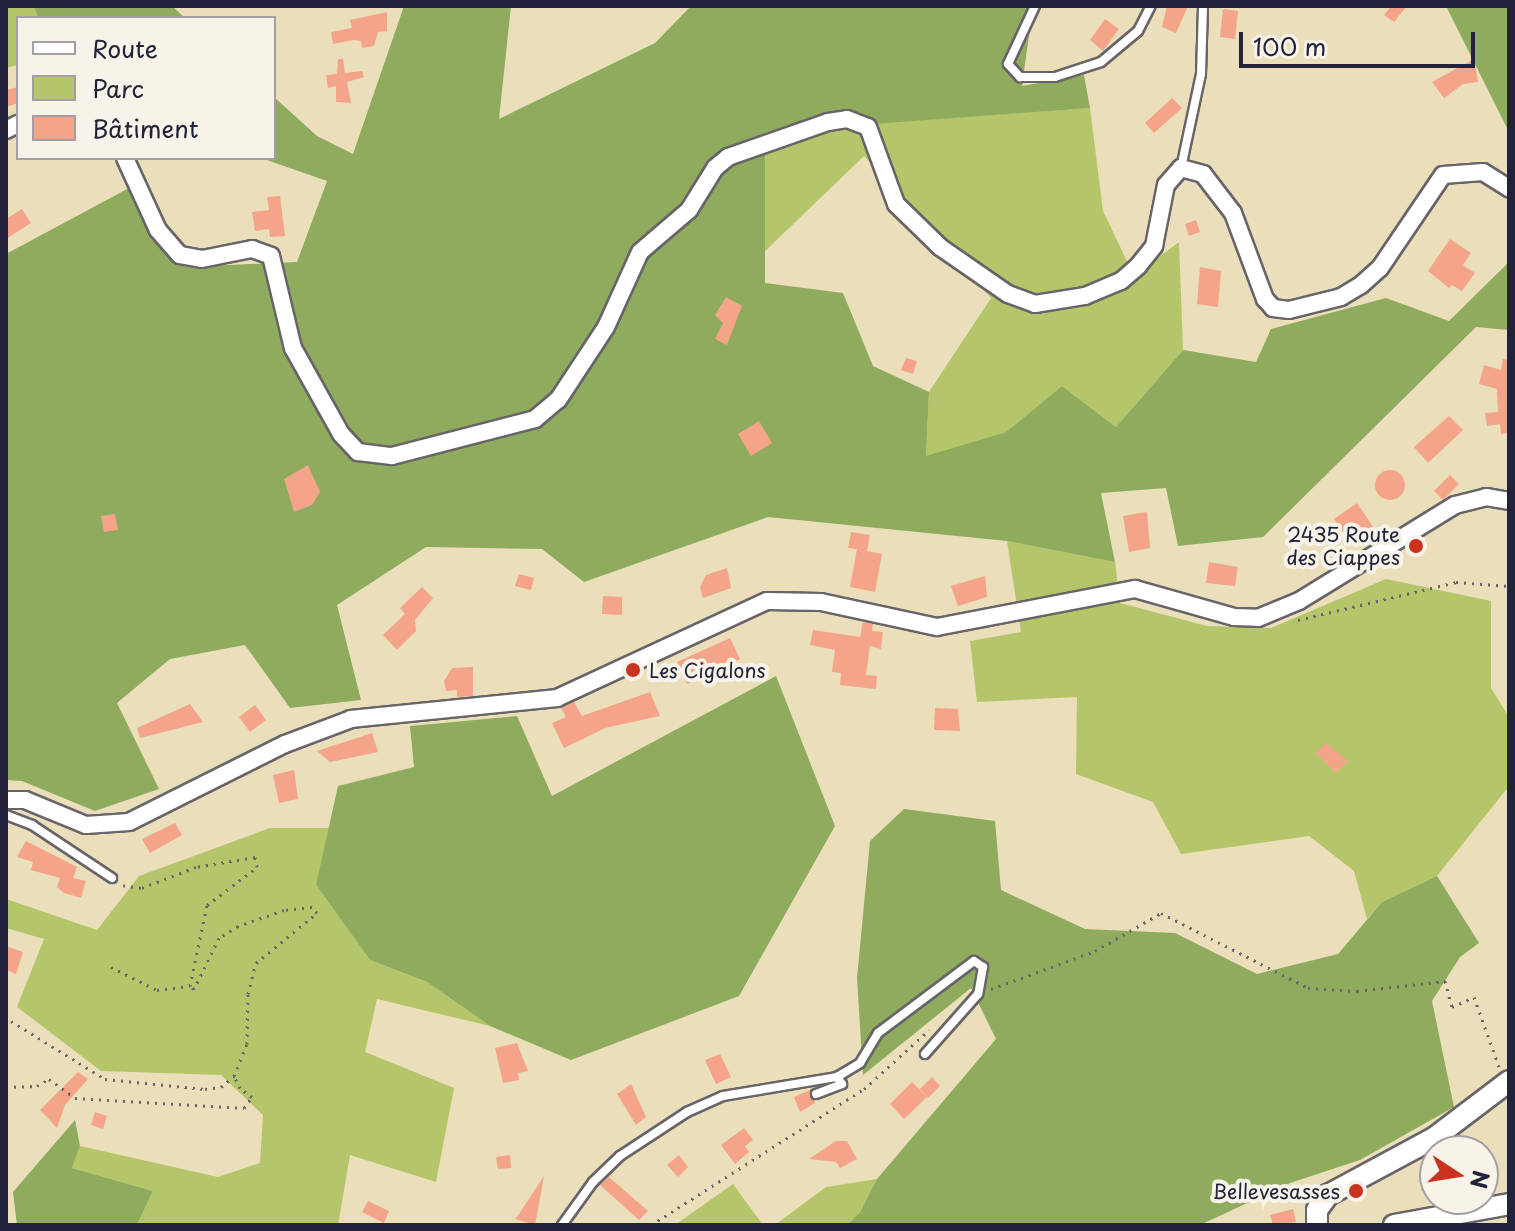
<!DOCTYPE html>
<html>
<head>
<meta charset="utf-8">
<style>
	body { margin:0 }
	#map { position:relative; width:1515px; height:1231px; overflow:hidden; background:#ebdebb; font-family:"Playpen Sans",sans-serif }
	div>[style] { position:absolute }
	.green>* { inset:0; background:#b4c669 }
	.forest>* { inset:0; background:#8fab5d }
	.building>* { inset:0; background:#f4a489 }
	.round { border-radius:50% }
	.path>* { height:3px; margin-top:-1.5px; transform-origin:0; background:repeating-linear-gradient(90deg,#686468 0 2px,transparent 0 8px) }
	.roads { filter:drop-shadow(2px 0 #686468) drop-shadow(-2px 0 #686468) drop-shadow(0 2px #686468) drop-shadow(0 -2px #686468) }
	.service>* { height:8px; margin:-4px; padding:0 4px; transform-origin:4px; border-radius:4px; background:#fff }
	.minor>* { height:16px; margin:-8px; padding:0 8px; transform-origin:8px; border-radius:8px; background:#fff }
	.tertiary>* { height:20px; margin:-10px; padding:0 10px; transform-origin:10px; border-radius:10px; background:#fff }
	.dots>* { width:22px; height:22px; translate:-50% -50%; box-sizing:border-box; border:4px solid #f7f3e8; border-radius:50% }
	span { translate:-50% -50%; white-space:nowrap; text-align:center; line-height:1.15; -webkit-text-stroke:8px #f7f3e8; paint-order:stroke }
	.poi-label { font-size:20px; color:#22223b }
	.right { translate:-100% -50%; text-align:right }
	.left { translate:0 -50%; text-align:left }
	.frame { position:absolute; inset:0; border:8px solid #22223b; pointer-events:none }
	.legend { position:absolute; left:16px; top:16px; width:260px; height:144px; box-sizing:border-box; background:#f7f3e8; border:2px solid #a29fa3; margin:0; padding:10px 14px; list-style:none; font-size:24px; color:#22223b }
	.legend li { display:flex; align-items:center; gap:16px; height:40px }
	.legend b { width:40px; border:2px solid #a29fa3 }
	.north { position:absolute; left:1419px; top:1135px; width:80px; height:80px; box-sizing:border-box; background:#f7f3e8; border:2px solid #a29fa3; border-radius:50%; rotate:102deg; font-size:22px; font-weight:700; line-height:32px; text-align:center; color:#22223b }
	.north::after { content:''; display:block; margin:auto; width:28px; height:36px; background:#c8321e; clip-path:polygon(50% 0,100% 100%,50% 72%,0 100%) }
	.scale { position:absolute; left:1239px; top:32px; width:236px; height:36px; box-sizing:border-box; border:4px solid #22223b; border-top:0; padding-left:10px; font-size:24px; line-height:28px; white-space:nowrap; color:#22223b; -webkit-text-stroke:6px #f7f3e8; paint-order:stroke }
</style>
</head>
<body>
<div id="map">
	<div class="green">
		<div style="clip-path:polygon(6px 6px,34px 6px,38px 18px,18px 18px,18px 65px,6px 68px)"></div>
		<div style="clip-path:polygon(1090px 108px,1103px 211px,1134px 276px,1179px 242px,1183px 350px,1116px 427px,1062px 386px,1006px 432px,926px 457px,929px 392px,991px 298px,864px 156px,762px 254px,765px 131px)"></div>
		<div style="clip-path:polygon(1007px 541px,1115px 562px,1120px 603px,1207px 626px,1271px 628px,1386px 579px,1491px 601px,1491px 688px,1509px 717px,1509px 786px,1437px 876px,1382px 902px,1367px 919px,1354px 871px,1309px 836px,1181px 854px,1153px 802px,1076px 774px,1077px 697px,977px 702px,970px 641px,1021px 632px)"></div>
		<div style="clip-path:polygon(270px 828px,332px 828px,316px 885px,370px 960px,427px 982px,490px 1026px,377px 999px,365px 1052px,454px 1088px,436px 1182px,350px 1155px,338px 1225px,137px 1225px,153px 1191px,72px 1168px,80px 1146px,218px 1177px,260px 1163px,263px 1115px,221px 1075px,101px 1071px,17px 1007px,44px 939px,6px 928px,6px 899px,97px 930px,139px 876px)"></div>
		<div style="clip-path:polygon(877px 1179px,860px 1212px,847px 1225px,775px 1225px,826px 1187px)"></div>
		<div style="clip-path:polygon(733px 1184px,763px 1225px,675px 1225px)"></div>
	</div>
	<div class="forest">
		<div style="clip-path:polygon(34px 6px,172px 6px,185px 18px,38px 18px)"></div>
		<div style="clip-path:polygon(404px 6px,511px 6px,499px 119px,655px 43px,691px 6px,1033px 6px,1022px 86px,1084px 75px,1090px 108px,765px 132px,765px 283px,843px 293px,873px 366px,929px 392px,926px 456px,1006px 432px,1062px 386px,1116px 427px,1183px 350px,1256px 362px,1271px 329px,1386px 298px,1449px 321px,1509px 262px,1509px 330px,1476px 327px,1263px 537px,1178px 546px,1166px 488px,1101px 493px,1115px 562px,1007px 541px,768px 517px,584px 582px,542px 549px,426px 547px,337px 605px,361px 700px,290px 708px,245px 645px,170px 659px,117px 703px,159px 789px,95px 811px,22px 781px,6px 780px,6px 254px,129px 188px,185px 267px,297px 262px,327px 181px,261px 158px,274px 158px,274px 97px,317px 136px,353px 154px)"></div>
		<div style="clip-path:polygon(1446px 6px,1509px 6px,1509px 132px)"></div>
		<div style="clip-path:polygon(776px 676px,835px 826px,739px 996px,571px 1060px,490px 1026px,427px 982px,370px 960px,316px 885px,338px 786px,414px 767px,410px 726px,517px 716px,552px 796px)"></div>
		<div style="clip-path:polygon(904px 809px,995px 821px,1001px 890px,1085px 929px,1175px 933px,1257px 974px,1338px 954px,1382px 902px,1437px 876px,1479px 943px,1460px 957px,1432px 1001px,1454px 1107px,1360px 1160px,1290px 1183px,1200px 1225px,847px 1225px,860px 1212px,877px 1179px,996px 1039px,971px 988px,863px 1075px,857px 978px,870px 841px)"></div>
		<div style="clip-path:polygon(75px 1120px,80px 1146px,72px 1168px,153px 1191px,137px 1225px,17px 1225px,13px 1192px)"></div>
	</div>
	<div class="building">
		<div style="clip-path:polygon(1167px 6px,1188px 6px,1176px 33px,1162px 27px)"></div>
		<div style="clip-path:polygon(1391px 6px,1407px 6px,1394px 22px,1384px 15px)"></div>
		<div style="clip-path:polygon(1223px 9px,1238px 11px,1235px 39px,1220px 37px)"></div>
		<div style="clip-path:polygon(387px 12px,387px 31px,378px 32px,374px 46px,362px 48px,361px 41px,354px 40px,333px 44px,331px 32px,352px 28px,350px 20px)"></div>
		<div style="clip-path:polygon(1105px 19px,1119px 29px,1103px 51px,1090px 40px)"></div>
		<div style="clip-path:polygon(338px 59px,343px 59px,345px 73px,362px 71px,364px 77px,347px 82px,351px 103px,336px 102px,336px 86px,328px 88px,326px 75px,337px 74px)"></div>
		<div style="clip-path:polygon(1474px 59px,1478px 82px,1463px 84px,1444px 98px,1432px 82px)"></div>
		<div style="clip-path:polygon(18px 87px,18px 103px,6px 107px,6px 90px)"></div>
		<div style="clip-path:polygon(1172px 98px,1182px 108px,1154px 133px,1145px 123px)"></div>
		<div style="clip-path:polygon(280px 196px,285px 236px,270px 237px,269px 229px,255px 231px,252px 212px,269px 210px,267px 197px)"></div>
		<div style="clip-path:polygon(22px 209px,31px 223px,6px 239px,6px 219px)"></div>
		<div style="clip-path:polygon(1196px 220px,1200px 232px,1189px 236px,1185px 224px)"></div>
		<div style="clip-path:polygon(1450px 239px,1471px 253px,1463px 265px,1475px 273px,1462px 291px,1452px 285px,1449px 288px,1428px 271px)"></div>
		<div style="clip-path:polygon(1200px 267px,1221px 271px,1218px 307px,1197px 304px)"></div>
		<div style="clip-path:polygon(726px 297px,742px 306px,727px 345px,715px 339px,723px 323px,715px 315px)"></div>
		<div style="clip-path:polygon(906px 358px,917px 361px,913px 374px,901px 370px)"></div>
		<div style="clip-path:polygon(1503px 359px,1509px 360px,1509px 433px,1501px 434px,1500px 424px,1487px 426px,1485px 413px,1498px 412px,1497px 389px,1479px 384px,1484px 365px,1501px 370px)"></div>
		<div style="clip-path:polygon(1449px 416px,1463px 430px,1428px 463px,1414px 447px)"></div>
		<div style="clip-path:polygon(759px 421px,772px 443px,751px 456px,738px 434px)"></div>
		<div style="clip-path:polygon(308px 465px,320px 492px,312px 505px,294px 512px,284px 479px)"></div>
		<div class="round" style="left:1375px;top:470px;width:30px;height:30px"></div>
		<div style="clip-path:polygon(1450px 475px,1459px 484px,1443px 500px,1434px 491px)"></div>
		<div style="clip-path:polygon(1357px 503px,1374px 528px,1348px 539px,1334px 519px)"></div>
		<div style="clip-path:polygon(1147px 512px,1150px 548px,1129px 552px,1123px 516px)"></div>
		<div style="clip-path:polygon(115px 514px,118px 530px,104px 532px,101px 516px)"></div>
		<div style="clip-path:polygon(851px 532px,870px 535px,867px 551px,882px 554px,875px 592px,850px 587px,857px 549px,848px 548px)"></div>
		<div style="clip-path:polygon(1209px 562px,1238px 567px,1235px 586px,1206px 583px)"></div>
		<div style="clip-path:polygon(727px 568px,731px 588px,703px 598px,700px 587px,706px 575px)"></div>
		<div style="clip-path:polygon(519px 574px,534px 578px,531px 590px,515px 586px)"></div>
		<div style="clip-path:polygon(985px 576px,987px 597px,958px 606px,951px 586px)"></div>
		<div style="clip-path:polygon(422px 587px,433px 598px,415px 620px,416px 631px,397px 650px,383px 635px,405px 614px,400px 608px)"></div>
		<div style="clip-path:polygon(603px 596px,622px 597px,622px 615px,602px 614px)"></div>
		<div style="clip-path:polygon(863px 622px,873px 624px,872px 631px,883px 632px,881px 649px,870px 646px,866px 675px,877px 676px,876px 689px,840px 685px,841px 673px,832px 672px,835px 650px,810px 645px,813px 630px,860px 637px)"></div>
		<div style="clip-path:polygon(730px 638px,740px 659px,687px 684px,677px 662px)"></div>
		<div style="clip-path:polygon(473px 667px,473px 696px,457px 697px,457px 690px,446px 691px,444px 681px,452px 668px)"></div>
		<div style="clip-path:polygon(650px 692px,660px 716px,605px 728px,564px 748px,552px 723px,566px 717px,561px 708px,574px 702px,582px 716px)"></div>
		<div style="clip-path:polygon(190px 704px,203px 722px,140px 738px,137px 728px)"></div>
		<div style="clip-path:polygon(255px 705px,266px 720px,250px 732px,239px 717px)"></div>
		<div style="clip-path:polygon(935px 708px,958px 709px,960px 731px,934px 730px)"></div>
		<div style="clip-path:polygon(372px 733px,378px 752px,330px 762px,317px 751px)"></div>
		<div style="clip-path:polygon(1326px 743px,1348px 761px,1336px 773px,1316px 753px)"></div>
		<div style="clip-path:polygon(294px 770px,298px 799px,279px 803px,273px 775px)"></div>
		<div style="clip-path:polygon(175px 823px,182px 835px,150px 853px,142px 839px)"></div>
		<div style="clip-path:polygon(26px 841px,77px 867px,73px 878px,86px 881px,81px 898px,64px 893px,57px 887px,60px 878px,31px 870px,33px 862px,17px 857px)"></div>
		<div style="clip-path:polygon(6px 946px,23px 952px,16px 974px,6px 970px)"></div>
		<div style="clip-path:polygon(517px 1043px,528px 1071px,518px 1073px,519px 1080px,503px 1083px,495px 1048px)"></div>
		<div style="clip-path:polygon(720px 1054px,731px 1077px,716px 1084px,705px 1060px)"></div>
		<div style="clip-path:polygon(78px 1072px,88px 1079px,65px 1105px,57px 1128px,40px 1110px)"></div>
		<div style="clip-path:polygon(932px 1077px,940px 1086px,928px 1098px,920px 1089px)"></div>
		<div style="clip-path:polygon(912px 1082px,927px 1097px,904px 1119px,890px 1104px)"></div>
		<div style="clip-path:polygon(631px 1084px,646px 1117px,636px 1125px,617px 1094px)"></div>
		<div style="clip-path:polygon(810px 1090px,815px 1103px,800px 1112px,794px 1097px)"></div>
		<div style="clip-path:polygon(95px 1112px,107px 1116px,103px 1129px,91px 1125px)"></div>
		<div style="clip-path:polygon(744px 1128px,753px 1140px,745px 1146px,749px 1152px,735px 1164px,721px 1145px)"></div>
		<div style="clip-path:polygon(836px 1141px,847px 1141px,857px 1159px,840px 1168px,836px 1162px,809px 1159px)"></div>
		<div style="clip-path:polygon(510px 1155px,511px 1168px,498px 1169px,496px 1157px)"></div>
		<div style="clip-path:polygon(679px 1155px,688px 1167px,678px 1177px,667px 1165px)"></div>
		<div style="clip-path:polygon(544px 1176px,535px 1225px,515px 1219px,519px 1214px)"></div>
		<div style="clip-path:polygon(609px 1177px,648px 1211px,639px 1220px,600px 1185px)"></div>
		<div style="clip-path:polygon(368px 1201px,389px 1211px,384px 1223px,362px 1212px)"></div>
		<div style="clip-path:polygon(1293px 1209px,1296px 1222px,1273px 1225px,1270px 1215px)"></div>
	</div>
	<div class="path">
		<div style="left:1298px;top:620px;width:163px;rotate:-13.5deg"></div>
		<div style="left:1456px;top:582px;width:53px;rotate:4.3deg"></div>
		<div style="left:111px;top:967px;width:51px;rotate:26.6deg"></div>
		<div style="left:157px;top:990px;width:33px;rotate:-7deg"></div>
		<div style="left:991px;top:989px;width:111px;rotate:-20.1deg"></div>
		<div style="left:1095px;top:951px;width:76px;rotate:-29.9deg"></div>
		<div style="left:1161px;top:913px;width:165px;rotate:27deg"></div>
		<div style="left:1308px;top:988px;width:49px;rotate:3.5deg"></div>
		<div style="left:1357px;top:991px;width:89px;rotate:-6.5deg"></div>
		<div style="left:1445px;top:981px;width:27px;rotate:75deg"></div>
		<div style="left:1452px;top:1007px;width:24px;rotate:-24deg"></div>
		<div style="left:1474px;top:997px;width:74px;rotate:70.3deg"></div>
		<div style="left:11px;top:1021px;width:110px;rotate:31.7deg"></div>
		<div style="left:105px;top:1079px;width:100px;rotate:5.7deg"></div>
		<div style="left:205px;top:1089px;width:16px;rotate:-7deg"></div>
		<div style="left:221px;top:1087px;width:17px;rotate:-40deg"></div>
		<div style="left:234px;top:1076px;width:35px;rotate:-68deg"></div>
		<div style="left:247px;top:1044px;width:50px;rotate:-88.9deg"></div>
		<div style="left:248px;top:994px;width:32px;rotate:-76deg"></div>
		<div style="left:256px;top:963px;width:79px;rotate:-39.3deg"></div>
		<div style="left:317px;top:913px;width:8px;rotate:-130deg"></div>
		<div style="left:312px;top:907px;width:28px;rotate:174deg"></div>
		<div style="left:284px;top:910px;width:49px;rotate:160.8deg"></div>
		<div style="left:238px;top:926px;width:22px;rotate:148deg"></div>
		<div style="left:219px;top:938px;width:57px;rotate:116.1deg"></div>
		<div style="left:194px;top:989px;width:5px;rotate:-143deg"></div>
		<div style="left:190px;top:986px;width:83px;rotate:-78.1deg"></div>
		<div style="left:207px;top:905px;width:63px;rotate:-37.2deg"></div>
		<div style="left:257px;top:867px;width:10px;rotate:-101deg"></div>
		<div style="left:255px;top:857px;width:60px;rotate:170.4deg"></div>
		<div style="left:196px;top:867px;width:59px;rotate:159.1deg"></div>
		<div style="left:141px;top:888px;width:18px;rotate:-171deg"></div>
		<div style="left:6px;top:1087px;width:31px;rotate:-2deg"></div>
		<div style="left:37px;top:1086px;width:14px;rotate:-30deg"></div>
		<div style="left:49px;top:1079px;width:32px;rotate:36deg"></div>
		<div style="left:75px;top:1098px;width:169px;rotate:3.4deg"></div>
		<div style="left:244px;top:1108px;width:14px;rotate:-54deg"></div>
		<div style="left:252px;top:1097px;width:15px;rotate:-143deg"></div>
		<div style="left:240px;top:1088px;width:13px;rotate:-117deg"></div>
		<div style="left:651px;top:1225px;width:253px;rotate:-32.6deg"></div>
		<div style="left:864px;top:1089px;width:88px;rotate:-42.2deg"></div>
	</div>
	<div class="roads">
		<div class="service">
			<div style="left:1035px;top:6px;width:64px;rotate:115deg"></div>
			<div style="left:1008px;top:64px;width:18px;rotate:47deg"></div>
			<div style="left:1020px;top:77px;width:35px"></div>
			<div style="left:1055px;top:77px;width:48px;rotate:-18.1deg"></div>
			<div style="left:1101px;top:62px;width:48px;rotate:-40deg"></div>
			<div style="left:1138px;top:31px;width:28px;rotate:-63deg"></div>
			<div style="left:1181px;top:168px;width:96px;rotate:-78deg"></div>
			<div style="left:1201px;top:74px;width:68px;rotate:-88.3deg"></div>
			<div style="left:6px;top:815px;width:28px;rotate:21deg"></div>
			<div style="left:32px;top:825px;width:96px;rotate:33.5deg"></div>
			<div style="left:816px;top:1094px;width:28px;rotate:-21deg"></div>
			<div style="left:842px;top:1084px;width:9px;rotate:-126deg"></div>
			<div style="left:562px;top:1225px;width:53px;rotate:-54.2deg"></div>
			<div style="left:593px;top:1182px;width:37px;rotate:-44deg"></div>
			<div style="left:620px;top:1156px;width:80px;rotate:-33.3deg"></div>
			<div style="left:687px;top:1112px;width:39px;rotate:-24deg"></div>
			<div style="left:723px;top:1096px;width:116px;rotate:-9.5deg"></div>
			<div style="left:837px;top:1077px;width:27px;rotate:-31deg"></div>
			<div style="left:860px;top:1063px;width:35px;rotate:-59deg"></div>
			<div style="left:878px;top:1033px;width:120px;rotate:-36.9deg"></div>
			<div style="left:974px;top:961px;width:11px;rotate:34deg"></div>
			<div style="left:983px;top:967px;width:27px;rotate:100deg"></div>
			<div style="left:978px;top:994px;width:80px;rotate:131.5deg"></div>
		</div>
		<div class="minor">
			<div style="left:6px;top:130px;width:13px;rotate:-27deg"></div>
			<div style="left:125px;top:158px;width:79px;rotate:65.4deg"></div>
			<div style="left:158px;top:230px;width:33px;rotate:49deg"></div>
			<div style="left:180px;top:255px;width:22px;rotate:10deg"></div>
			<div style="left:202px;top:259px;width:51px;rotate:-11.3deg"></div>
			<div style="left:252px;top:249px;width:20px;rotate:20deg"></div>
			<div style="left:271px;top:256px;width:95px;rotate:76.6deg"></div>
			<div style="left:293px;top:348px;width:98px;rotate:60.8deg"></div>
			<div style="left:341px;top:434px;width:25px;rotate:47deg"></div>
			<div style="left:358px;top:452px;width:34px;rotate:7deg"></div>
			<div style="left:392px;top:456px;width:148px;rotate:-14.5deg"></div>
			<div style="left:535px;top:419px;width:30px;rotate:-40deg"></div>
			<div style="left:558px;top:400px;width:87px;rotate:-56.7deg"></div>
			<div style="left:606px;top:327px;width:82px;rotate:-65.6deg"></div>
			<div style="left:640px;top:252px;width:65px;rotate:-40.6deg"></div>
			<div style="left:689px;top:210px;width:49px;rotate:-58.2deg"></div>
			<div style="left:715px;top:168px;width:17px;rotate:-40deg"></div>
			<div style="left:728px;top:157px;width:106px;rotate:-19.3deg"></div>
			<div style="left:828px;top:122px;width:19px;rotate:-9deg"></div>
			<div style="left:847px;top:119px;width:22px;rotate:21deg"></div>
			<div style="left:868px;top:127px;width:82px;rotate:70deg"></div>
			<div style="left:896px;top:204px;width:62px;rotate:44.3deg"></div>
			<div style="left:940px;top:247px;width:83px;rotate:34.7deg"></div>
			<div style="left:1008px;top:294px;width:29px;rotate:20deg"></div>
			<div style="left:1035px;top:304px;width:51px;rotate:-9.1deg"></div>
			<div style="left:1085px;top:296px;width:39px;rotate:-23deg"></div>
			<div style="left:1121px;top:281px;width:23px;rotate:-41deg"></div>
			<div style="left:1138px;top:266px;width:26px;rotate:-51deg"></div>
			<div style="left:1154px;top:246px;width:62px;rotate:-78.9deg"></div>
			<div style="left:1166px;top:185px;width:23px;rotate:-49deg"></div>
			<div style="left:1181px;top:168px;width:23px;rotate:15deg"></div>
			<div style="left:1203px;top:174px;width:49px;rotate:52.4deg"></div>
			<div style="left:1233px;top:213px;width:92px;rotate:69.6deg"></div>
			<div style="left:1265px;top:299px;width:12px;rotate:48deg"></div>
			<div style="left:1273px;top:308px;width:16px;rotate:7deg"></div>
			<div style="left:1289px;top:310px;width:54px;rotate:-14deg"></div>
			<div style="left:1341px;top:297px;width:23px;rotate:-31deg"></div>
			<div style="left:1361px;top:285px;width:25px;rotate:-42deg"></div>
			<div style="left:1380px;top:268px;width:112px;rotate:-55.9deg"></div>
			<div style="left:1443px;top:175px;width:40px;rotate:-4.3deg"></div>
			<div style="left:1483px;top:172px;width:31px;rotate:32deg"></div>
			<div style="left:6px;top:800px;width:19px"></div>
			<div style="left:25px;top:800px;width:66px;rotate:22.3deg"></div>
			<div style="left:86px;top:825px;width:43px;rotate:-4deg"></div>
			<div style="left:129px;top:822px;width:174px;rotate:-26.6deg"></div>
			<div style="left:285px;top:744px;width:71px;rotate:-20.7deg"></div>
			<div style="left:351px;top:719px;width:207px;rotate:-5.8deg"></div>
			<div style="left:557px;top:698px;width:231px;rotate:-24.8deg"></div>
			<div style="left:767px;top:601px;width:54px;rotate:1.1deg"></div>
			<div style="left:821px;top:602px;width:119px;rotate:12.2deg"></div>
			<div style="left:937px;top:627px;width:202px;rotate:-10.9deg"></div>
			<div style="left:1135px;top:589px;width:103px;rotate:15.8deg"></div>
			<div style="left:1234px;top:617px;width:24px;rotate:2deg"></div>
			<div style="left:1258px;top:618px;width:44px;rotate:-22.5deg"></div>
			<div style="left:1299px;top:601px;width:183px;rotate:-31.6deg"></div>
			<div style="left:1455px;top:505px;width:32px;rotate:-14deg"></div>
			<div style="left:1486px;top:497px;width:23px;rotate:10deg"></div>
		</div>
		<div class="tertiary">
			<div style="left:1317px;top:1225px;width:15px;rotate:-90deg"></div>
			<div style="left:1317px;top:1210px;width:19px;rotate:-54deg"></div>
			<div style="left:1328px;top:1195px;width:120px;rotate:-28.3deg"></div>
			<div style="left:1434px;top:1138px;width:94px;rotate:-37.2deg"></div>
			<div style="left:1394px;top:1225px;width:117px;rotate:-10.3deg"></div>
		</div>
	</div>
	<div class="dots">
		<div style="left:1416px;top:546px;background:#c8321e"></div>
		<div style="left:633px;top:670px;background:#c8321e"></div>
		<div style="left:1356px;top:1191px;background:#c8321e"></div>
	</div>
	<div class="poi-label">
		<span class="right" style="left:1400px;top:546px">2435 Route<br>des Ciappes</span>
		<span class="left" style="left:649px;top:670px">Les Cigalons</span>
		<span class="right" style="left:1340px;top:1191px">Bellevesasses</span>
	</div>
	<div class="frame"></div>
	<ul class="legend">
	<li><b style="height:10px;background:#fff"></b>Route</li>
	<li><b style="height:22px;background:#b4c669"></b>Parc</li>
	<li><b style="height:22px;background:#f4a489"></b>Bâtiment</li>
	</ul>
	<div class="north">N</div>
	<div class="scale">100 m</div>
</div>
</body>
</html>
